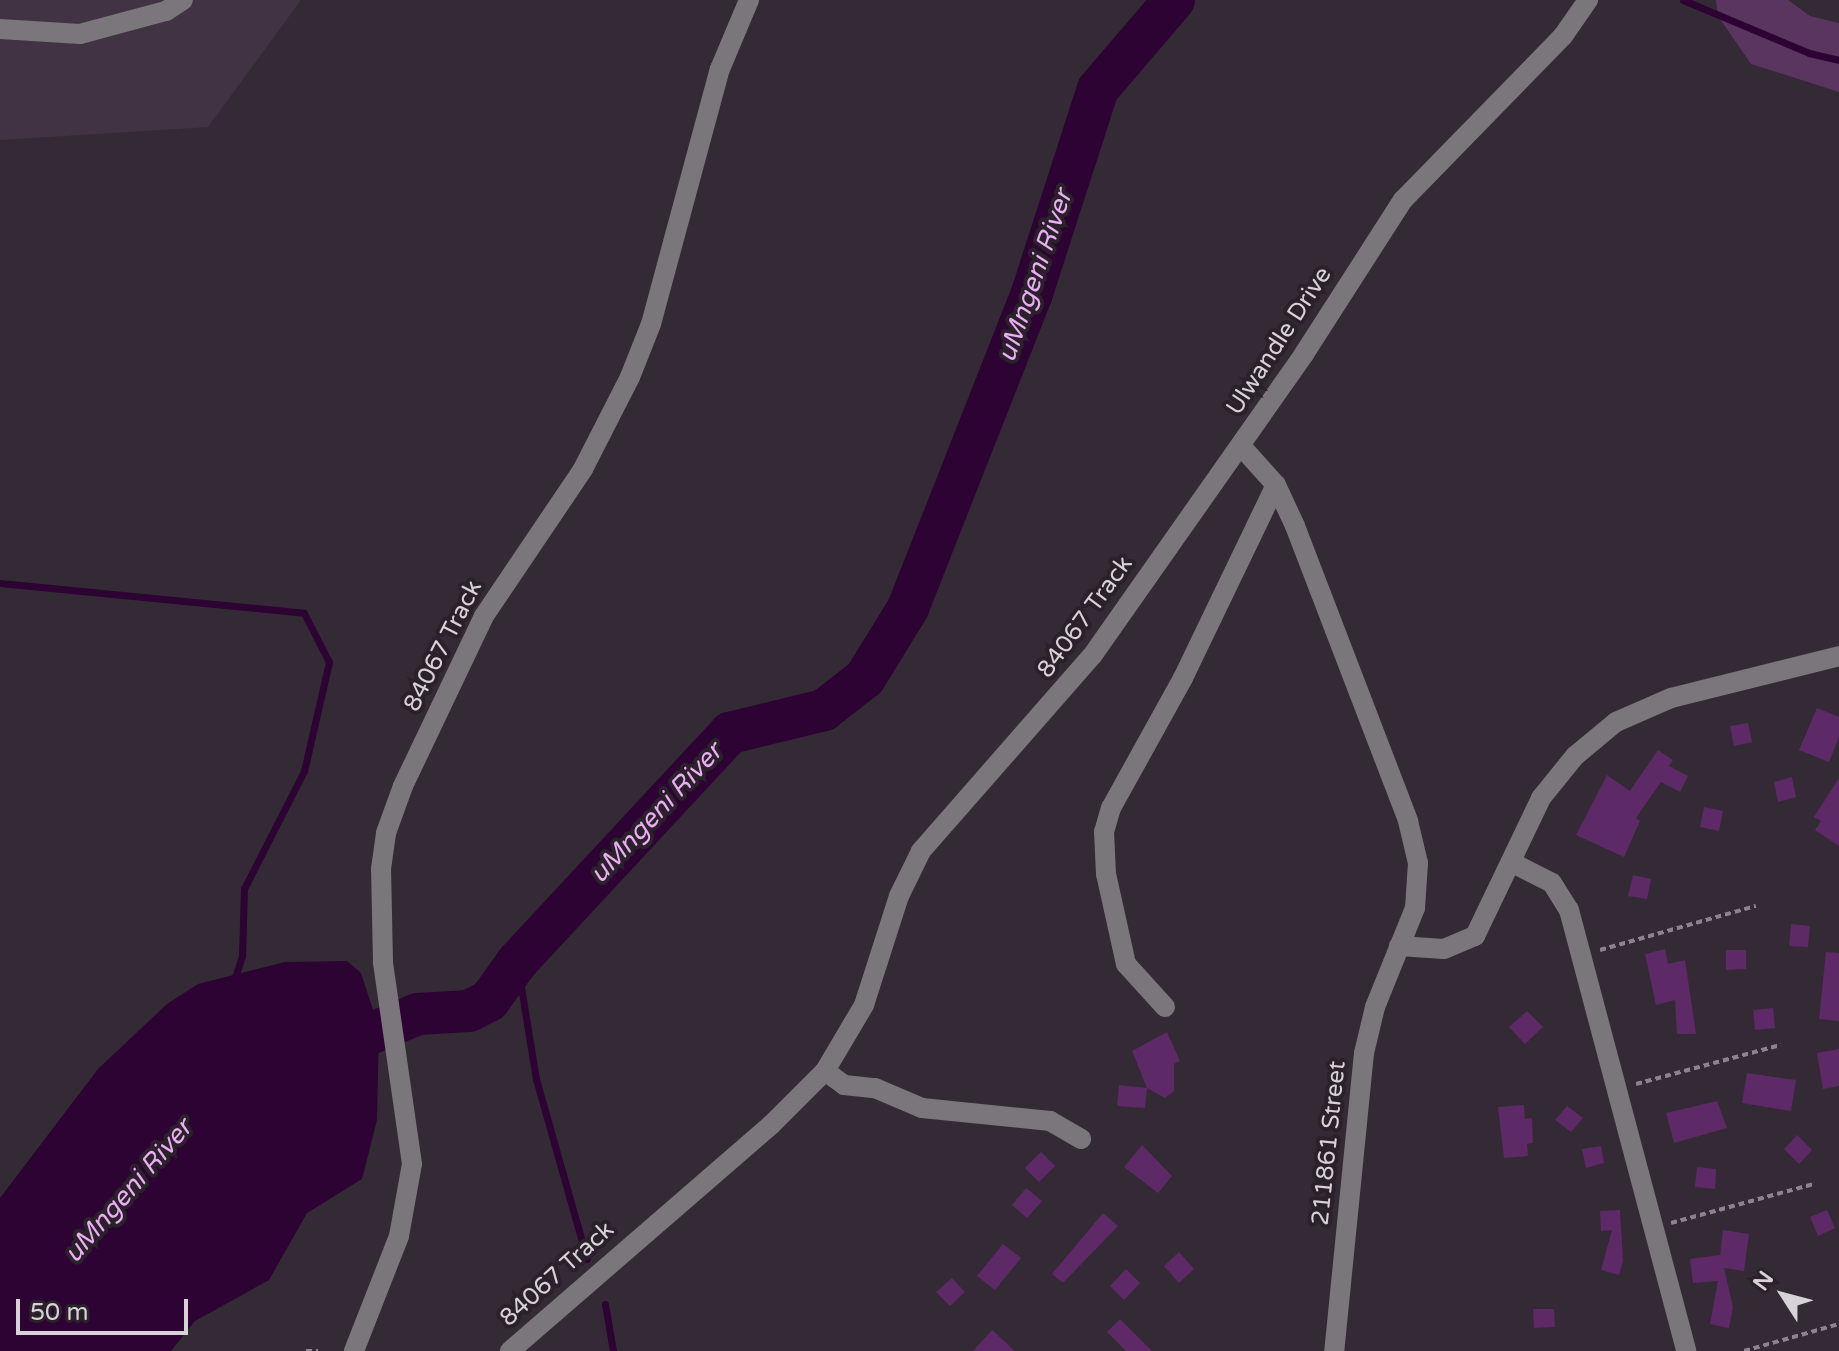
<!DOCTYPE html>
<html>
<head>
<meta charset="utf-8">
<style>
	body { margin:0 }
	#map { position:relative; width:1839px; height:1351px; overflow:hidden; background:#342a35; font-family:"Varela Round",sans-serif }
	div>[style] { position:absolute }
	.built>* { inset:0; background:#413343 }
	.green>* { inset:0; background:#59355f }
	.water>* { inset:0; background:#2c0332 }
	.stream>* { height:7px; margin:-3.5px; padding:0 3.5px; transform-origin:3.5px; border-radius:3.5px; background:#2c0332 }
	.river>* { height:42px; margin:-21px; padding:0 21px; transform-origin:21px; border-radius:21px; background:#2c0332 }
	.building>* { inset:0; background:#5e2967 }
	.path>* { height:4px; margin-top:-2px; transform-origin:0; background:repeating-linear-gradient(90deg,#8c848d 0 6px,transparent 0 10px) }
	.minor>* { height:20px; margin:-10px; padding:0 10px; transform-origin:10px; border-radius:10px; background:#7b767c }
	span { translate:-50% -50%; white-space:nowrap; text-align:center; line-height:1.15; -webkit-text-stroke:8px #2a212b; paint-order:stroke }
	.street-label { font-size:24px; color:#d7d1d8 }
	.water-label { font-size:26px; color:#ebadf4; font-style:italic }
	.north { position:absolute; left:1743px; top:1255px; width:80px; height:80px; -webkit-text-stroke:6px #2a212b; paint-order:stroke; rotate:306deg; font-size:22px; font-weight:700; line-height:32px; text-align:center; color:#d7d1d8 }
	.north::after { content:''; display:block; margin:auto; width:28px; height:36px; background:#d7d1d8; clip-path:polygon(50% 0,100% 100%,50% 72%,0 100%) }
	.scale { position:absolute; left:16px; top:1299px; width:172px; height:36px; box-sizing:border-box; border:4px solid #d7d1d8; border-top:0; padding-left:10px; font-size:24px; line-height:28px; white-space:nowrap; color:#d7d1d8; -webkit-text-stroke:6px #2a212b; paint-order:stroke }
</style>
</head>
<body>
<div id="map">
	<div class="built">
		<div style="clip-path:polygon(0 0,301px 0,208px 127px,0 140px)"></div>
	</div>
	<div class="green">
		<div style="clip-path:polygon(1716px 0,1788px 0,1810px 16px,1839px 23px,1839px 92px,1751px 64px,1718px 16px)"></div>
	</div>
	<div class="water">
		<div style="clip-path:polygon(347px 961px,361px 973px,379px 1028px,377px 1120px,362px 1179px,307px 1213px,269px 1280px,195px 1321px,171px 1351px,0 1351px,0 1198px,98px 1069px,167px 1004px,198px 984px,285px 962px)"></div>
	</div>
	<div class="stream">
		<div style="left:1683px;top:0;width:137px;rotate:22.8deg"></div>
		<div style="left:1809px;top:53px;width:31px;rotate:13deg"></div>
		<div style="left:0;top:583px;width:305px;rotate:5.6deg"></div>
		<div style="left:304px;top:613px;width:55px;rotate:63deg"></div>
		<div style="left:329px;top:662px;width:112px;rotate:102.9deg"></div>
		<div style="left:304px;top:771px;width:132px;rotate:117deg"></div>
		<div style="left:244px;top:889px;width:67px;rotate:91.7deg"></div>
		<div style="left:242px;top:956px;width:26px;rotate:108deg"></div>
		<div style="left:517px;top:962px;width:119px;rotate:80.8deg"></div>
		<div style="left:536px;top:1079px;width:187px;rotate:74.2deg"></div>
		<div style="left:605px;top:1304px;width:48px;rotate:80.3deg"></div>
	</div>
	<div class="river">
		<div style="left:348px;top:1043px;width:76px;rotate:-22.5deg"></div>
		<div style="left:418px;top:1014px;width:51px;rotate:-3.4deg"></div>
		<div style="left:469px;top:1011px;width:22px;rotate:-27deg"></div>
		<div style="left:489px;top:1001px;width:48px;rotate:-54.3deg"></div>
		<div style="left:517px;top:962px;width:313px;rotate:-47.1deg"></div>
		<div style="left:730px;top:733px;width:97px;rotate:-13.7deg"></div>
		<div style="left:824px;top:710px;width:52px;rotate:-38deg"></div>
		<div style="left:865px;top:678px;width:82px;rotate:-58.4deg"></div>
		<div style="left:908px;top:608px;width:339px;rotate:-68.5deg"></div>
		<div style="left:1032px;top:293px;width:214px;rotate:-72.1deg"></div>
		<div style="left:1098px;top:89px;width:117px;rotate:-49.5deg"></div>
	</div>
	<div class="building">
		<div style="clip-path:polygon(1817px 708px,1839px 717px,1839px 737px,1829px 762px,1799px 750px)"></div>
		<div style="clip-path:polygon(1748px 723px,1752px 742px,1734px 746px,1730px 726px)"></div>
		<div style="clip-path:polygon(1658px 750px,1673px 760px,1669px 766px,1688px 776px,1680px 792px,1661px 782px,1636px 818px,1640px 821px,1624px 857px,1576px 835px,1607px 775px,1630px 791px)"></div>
		<div style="clip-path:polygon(1792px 777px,1796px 797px,1778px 802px,1774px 782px)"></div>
		<div style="clip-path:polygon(1839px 778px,1839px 846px,1815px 830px,1821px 821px,1814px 817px)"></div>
		<div style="clip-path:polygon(1704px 807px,1723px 811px,1719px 831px,1700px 827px)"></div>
		<div style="clip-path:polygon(1633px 875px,1651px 879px,1647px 899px,1628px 896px)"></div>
		<div style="clip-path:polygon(1791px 924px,1810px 926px,1808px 947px,1789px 946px)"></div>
		<div style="clip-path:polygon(1665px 949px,1668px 964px,1685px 960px,1696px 1034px,1677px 1034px,1675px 1000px,1656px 1005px,1645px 954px)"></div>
		<div style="clip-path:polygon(1726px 950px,1746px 950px,1746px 969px,1726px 970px)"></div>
		<div style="clip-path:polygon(1826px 952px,1839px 953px,1839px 1021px,1819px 1019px)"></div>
		<div style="clip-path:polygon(1773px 1008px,1775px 1028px,1755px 1030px,1753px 1010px)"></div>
		<div style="clip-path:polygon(1527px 1011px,1543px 1027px,1525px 1044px,1509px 1027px)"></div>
		<div style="clip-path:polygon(1167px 1032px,1180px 1061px,1174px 1064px,1174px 1091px,1165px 1098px,1147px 1088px,1132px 1051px)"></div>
		<div style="clip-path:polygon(1839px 1049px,1839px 1086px,1823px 1089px,1817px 1053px)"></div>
		<div style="clip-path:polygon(1747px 1073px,1796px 1080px,1791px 1111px,1742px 1103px)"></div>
		<div style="clip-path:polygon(1119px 1085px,1147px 1088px,1145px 1108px,1117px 1106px)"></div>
		<div style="clip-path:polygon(1717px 1101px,1727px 1128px,1674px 1143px,1666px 1113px)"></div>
		<div style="clip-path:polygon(1524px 1105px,1525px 1119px,1532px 1118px,1533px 1143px,1527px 1144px,1528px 1156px,1504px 1158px,1498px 1107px)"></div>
		<div style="clip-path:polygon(1567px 1106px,1583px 1118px,1571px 1132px,1555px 1120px)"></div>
		<div style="clip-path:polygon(1797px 1135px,1812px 1150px,1799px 1164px,1784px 1149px)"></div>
		<div style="clip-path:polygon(1142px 1145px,1172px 1176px,1158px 1193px,1124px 1167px)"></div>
		<div style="clip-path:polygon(1601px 1146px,1604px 1163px,1586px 1168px,1582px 1149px)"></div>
		<div style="clip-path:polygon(1041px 1152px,1055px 1166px,1039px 1182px,1025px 1168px)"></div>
		<div style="clip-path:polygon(1697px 1167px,1716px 1169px,1715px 1189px,1695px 1187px)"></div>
		<div style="clip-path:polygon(1026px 1188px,1042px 1201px,1027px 1218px,1012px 1205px)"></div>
		<div style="clip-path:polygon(1620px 1210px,1623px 1261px,1619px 1275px,1601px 1270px,1612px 1230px,1601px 1231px,1600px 1211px)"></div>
		<div style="clip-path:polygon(1827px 1210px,1835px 1228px,1818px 1236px,1810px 1217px)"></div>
		<div style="clip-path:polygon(1103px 1213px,1118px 1226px,1063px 1283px,1052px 1274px)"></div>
		<div style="clip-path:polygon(1723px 1230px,1749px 1234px,1744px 1271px,1724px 1268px,1733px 1307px,1729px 1328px,1710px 1324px,1718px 1281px,1693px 1283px,1690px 1259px,1720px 1255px)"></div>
		<div style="clip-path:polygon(1003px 1244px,1021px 1258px,995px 1290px,977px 1276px)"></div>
		<div style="clip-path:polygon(1179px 1252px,1194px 1269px,1179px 1283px,1164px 1266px)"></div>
		<div style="clip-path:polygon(1126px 1269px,1140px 1283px,1124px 1300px,1110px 1286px)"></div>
		<div style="clip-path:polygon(952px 1278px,965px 1292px,950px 1306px,936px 1292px)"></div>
		<div style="clip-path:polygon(1533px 1309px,1554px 1309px,1555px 1327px,1534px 1328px)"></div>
		<div style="clip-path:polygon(1120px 1319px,1152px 1351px,1126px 1351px,1107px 1332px)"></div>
		<div style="clip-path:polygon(992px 1330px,1015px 1351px,973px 1351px)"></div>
	</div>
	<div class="path">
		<div style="left:1600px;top:950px;width:162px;rotate:-15.8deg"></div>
		<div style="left:1636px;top:1084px;width:150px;rotate:-15.1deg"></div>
		<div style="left:1671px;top:1223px;width:148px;rotate:-15.3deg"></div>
		<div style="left:306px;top:1351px;width:12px"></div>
		<div style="left:1744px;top:1351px;width:99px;rotate:-15.9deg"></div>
	</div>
	<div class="minor">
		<div style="left:0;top:29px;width:80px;rotate:3.6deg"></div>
		<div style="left:80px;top:34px;width:89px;rotate:-15deg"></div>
		<div style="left:166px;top:11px;width:20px;rotate:-33deg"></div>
		<div style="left:1241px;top:446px;width:52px;rotate:48.1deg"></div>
		<div style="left:1276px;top:485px;width:45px;rotate:65.1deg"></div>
		<div style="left:1295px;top:526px;width:316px;rotate:69deg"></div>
		<div style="left:1408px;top:821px;width:43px;rotate:76.6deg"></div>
		<div style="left:1418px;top:863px;width:45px;rotate:93.8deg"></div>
		<div style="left:1415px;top:908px;width:107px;rotate:112deg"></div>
		<div style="left:1375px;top:1007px;width:47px;rotate:103.4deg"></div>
		<div style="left:1364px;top:1053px;width:300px;rotate:95.7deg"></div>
		<div style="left:1511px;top:862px;width:46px;rotate:27.1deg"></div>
		<div style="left:1552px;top:883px;width:32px;rotate:58deg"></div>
		<div style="left:1569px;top:910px;width:456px;rotate:75.1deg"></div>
		<div style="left:1399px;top:946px;width:45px;rotate:3.8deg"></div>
		<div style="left:1444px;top:949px;width:34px;rotate:-23deg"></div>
		<div style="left:1475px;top:936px;width:153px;rotate:-64.4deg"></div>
		<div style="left:1541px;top:798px;width:54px;rotate:-51deg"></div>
		<div style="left:1575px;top:756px;width:53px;rotate:-39.7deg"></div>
		<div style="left:1616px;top:722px;width:60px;rotate:-23.6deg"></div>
		<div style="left:1671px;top:698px;width:173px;rotate:-14deg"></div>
		<div style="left:1165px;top:1007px;width:58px;rotate:-132.2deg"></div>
		<div style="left:1126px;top:964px;width:92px;rotate:-102.5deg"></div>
		<div style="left:1106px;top:874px;width:42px;rotate:-92.7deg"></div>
		<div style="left:1104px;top:832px;width:25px;rotate:-74deg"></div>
		<div style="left:1111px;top:808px;width:149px;rotate:-61deg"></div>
		<div style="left:1183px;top:678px;width:214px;rotate:-64.3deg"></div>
		<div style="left:825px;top:1071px;width:24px;rotate:36deg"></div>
		<div style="left:844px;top:1085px;width:31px;rotate:6deg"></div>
		<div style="left:875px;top:1088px;width:51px;rotate:23.1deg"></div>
		<div style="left:922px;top:1108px;width:129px;rotate:5.8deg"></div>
		<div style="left:1050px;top:1121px;width:36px;rotate:30deg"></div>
		<div style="left:354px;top:1351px;width:123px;rotate:-68.6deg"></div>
		<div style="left:399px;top:1236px;width:73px;rotate:-79.8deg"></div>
		<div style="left:412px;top:1164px;width:204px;rotate:-98.2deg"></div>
		<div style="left:383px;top:962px;width:93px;rotate:-91.2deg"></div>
		<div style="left:381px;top:869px;width:36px;rotate:-82deg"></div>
		<div style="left:386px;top:833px;width:50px;rotate:-70.1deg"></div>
		<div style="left:403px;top:786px;width:188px;rotate:-64.5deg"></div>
		<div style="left:484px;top:616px;width:177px;rotate:-56deg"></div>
		<div style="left:583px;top:469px;width:103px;rotate:-62.9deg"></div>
		<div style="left:630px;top:377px;width:57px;rotate:-68.4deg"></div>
		<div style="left:651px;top:324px;width:264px;rotate:-74.9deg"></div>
		<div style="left:720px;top:69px;width:75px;rotate:-67.2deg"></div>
		<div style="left:510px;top:1351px;width:345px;rotate:-40.9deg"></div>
		<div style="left:771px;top:1125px;width:76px;rotate:-45deg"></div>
		<div style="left:825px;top:1071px;width:77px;rotate:-59.4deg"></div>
		<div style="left:864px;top:1005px;width:114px;rotate:-72.2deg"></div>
		<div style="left:899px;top:896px;width:50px;rotate:-63.9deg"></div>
		<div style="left:921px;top:851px;width:259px;rotate:-48.8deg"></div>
		<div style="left:1092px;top:656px;width:369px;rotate:-54.9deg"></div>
		<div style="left:1304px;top:354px;width:183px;rotate:-57.3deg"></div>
		<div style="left:1403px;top:200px;width:229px;rotate:-45.7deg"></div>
		<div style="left:1563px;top:36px;width:44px;rotate:-55.2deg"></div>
	</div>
	<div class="street-label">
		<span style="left:1279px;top:341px;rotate:-57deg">Ulwandle Drive</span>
		<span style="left:1085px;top:617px;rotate:-54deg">84067 Track</span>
		<span style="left:443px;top:646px;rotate:-63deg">84067 Track</span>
		<span style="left:1329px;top:1143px;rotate:-84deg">211861 Street</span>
		<span style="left:557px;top:1274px;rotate:-42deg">84067 Track</span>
	</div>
	<div class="water-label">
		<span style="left:1035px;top:276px;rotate:-71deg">uMngeni River</span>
		<span style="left:656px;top:813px;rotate:-47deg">uMngeni River</span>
		<span style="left:128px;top:1191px;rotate:-49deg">uMngeni River</span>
	</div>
	<div class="north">N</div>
	<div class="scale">50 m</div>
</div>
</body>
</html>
